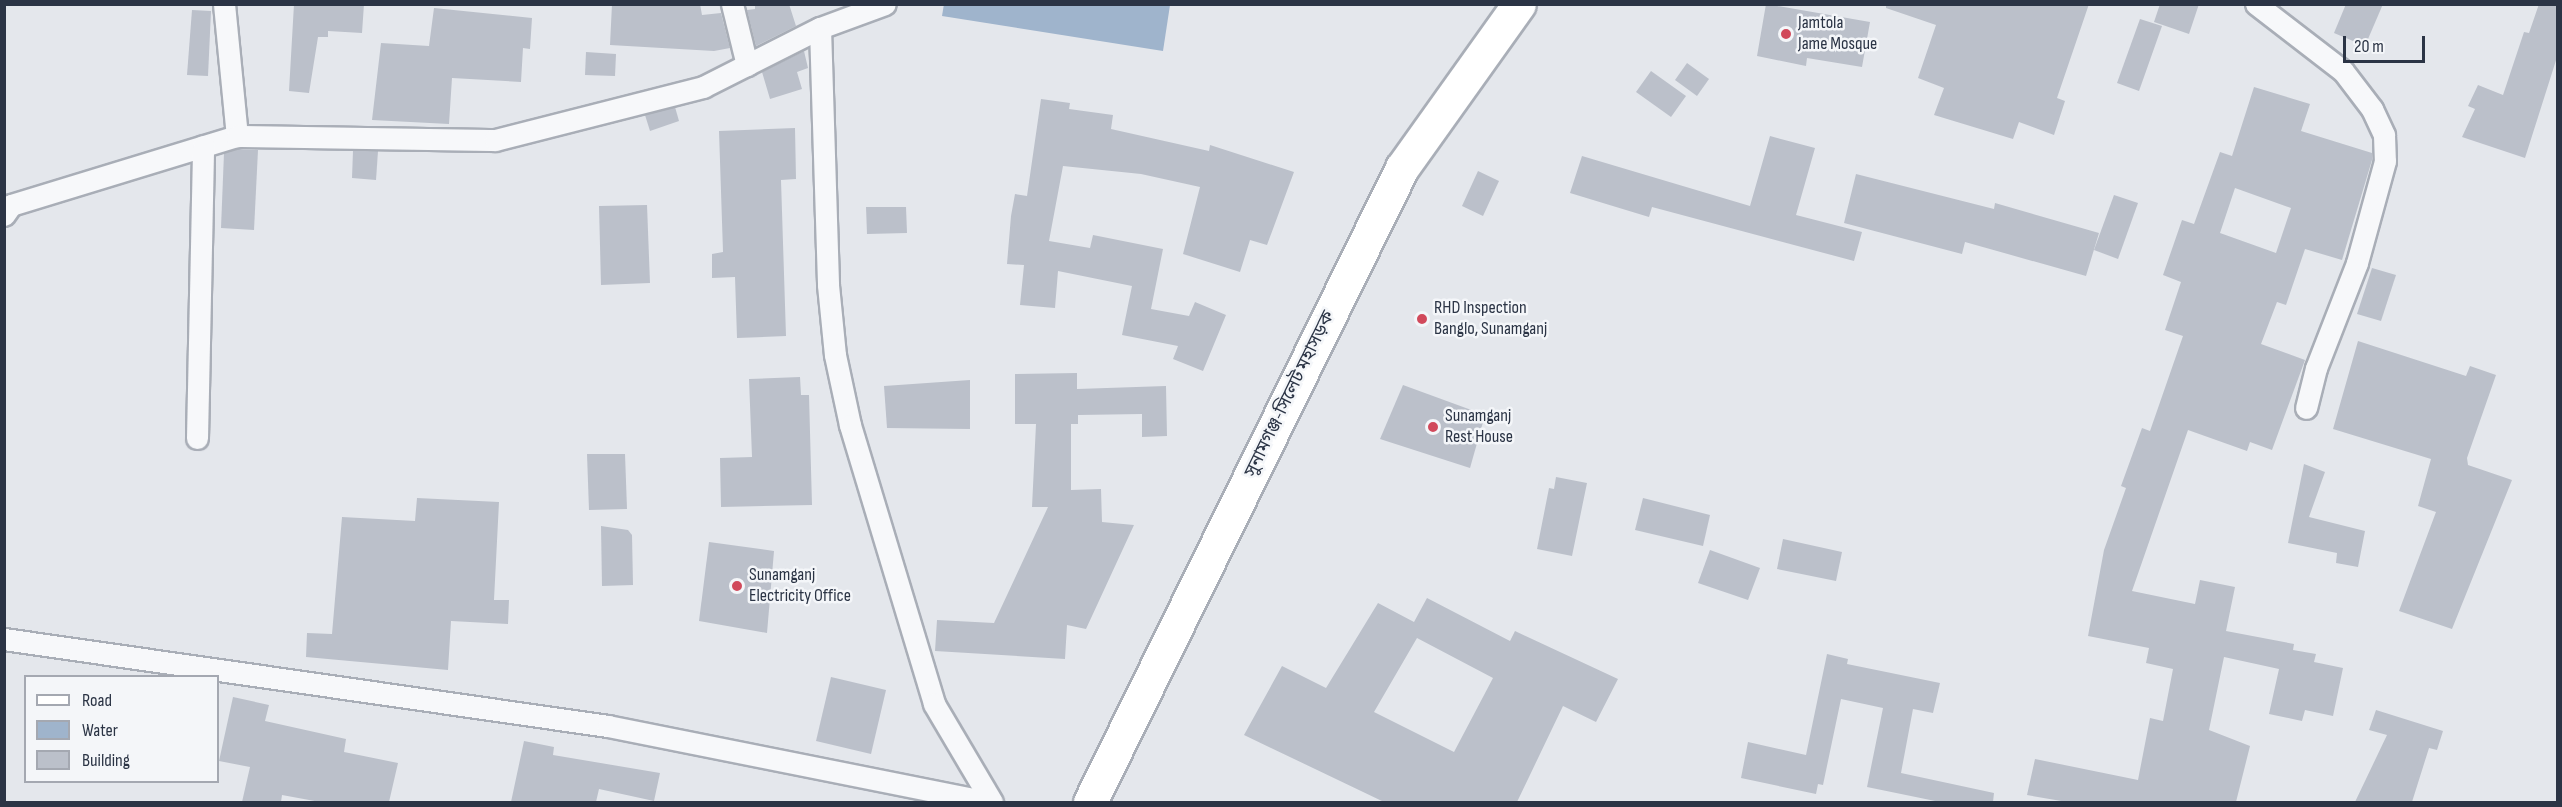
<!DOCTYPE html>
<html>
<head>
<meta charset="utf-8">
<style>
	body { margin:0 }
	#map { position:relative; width:2562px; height:807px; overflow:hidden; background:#e4e7ec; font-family:"Sofia Sans Condensed","Noto Sans Bengali",sans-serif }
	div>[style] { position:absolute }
	.water>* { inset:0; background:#9fb4cc }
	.building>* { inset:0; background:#bbc0ca }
	.roads { filter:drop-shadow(2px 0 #a9aeb7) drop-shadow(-2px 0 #a9aeb7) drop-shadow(0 2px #a9aeb7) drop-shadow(0 -2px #a9aeb7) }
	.street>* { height:21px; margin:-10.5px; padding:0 10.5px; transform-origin:10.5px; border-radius:10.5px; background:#f7f8fa }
	.primary>* { height:33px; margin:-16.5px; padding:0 16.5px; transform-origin:16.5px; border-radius:16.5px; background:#fff }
	.dots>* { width:16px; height:16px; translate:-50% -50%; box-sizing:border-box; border:3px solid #f4f6f9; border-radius:50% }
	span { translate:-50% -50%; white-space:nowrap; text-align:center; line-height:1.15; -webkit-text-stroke:5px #f4f6f9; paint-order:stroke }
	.poi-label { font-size:18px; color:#2b3445 }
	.left { translate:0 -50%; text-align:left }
	.street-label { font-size:18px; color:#2b3445 }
	.frame { position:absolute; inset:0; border:6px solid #2b3445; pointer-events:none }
	.legend { position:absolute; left:24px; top:675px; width:195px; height:108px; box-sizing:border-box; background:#f4f6f9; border:2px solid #a4a8b1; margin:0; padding:8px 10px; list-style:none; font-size:18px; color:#2b3445 }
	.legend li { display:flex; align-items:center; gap:12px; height:30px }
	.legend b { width:30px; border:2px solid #a4a8b1 }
	.scale { position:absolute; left:2343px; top:36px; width:82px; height:27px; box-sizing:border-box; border:3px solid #2b3445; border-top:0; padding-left:8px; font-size:18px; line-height:21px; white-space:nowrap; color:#2b3445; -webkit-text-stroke:4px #f4f6f9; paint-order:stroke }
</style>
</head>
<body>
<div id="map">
	<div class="water">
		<div style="clip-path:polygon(944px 4px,1170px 4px,1170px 5px,1163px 51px,942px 16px)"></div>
	</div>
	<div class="building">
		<div style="clip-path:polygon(294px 4px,364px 4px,362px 33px,328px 31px,328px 37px,318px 37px,309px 93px,289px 91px)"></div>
		<div style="clip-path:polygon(612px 4px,700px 4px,702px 15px,721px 13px,730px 48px,714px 51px,610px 45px)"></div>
		<div style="clip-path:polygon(755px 4px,789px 4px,796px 26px,756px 46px,747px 10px,755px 9px)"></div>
		<div style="clip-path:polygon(1766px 4px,1870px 22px,1862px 67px,1807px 58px,1806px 66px,1757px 56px)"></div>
		<div style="clip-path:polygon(1886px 4px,2089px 4px,2057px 98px,2065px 101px,2054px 135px,2019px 122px,2013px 139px,1934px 115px,1944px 88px,1918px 78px,1936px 25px,1886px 8px)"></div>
		<div style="clip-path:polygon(2160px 4px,2199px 4px,2189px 34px,2154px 22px)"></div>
		<div style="clip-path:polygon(2346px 4px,2383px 4px,2365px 46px,2334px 33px)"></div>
		<div style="clip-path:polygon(2539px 4px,2558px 4px,2558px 54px,2525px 158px,2462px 137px,2475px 109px,2468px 106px,2478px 85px,2503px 95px,2524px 32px,2529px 33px)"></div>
		<div style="clip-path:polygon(434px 8px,532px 18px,530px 49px,523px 48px,521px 82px,452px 78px,449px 124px,372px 120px,381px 43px,429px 46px)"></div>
		<div style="clip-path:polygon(192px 10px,211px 11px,208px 76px,187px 75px)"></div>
		<div style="clip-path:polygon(2140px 19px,2162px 26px,2139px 91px,2117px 83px)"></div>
		<div style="clip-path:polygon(804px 51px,808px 68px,797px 72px,802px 89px,770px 99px,762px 72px)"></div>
		<div style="clip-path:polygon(586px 52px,616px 54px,615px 76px,585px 75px)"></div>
		<div style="clip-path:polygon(1687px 63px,1709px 79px,1697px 96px,1675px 80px)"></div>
		<div style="clip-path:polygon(1651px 71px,1686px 96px,1671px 117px,1636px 92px)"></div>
		<div style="clip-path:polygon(evenodd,2254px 87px,2310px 104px,2301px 131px,2372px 153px,2372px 160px,2342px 260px,2305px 249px,2286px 305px,2277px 302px,2261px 344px,2305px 360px,2272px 450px,2250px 442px,2247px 451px,2188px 430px,2132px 591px,2195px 604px,2200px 580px,2235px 587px,2226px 631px,2294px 644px,2293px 650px,2316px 654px,2314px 662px,2343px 668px,2333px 716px,2305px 710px,2302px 721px,2269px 714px,2279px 669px,2224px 657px,2209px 730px,2250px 746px,2236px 802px,2067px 802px,2027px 795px,2035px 759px,2138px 780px,2150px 718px,2163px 721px,2173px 669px,2146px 663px,2149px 648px,2088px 636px,2104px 550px,2126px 488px,2121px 486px,2142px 428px,2150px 431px,2183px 336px,2165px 330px,2181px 282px,2163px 275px,2182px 220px,2194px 224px,2220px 152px,2232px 156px,2254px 87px,2235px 188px,2291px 208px,2276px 253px,2220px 233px,2235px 188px)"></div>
		<div style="clip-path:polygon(1041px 99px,1070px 103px,1069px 109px,1113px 115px,1111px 129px,1209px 151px,1210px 145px,1294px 172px,1267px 245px,1250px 240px,1240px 272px,1183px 254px,1200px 187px,1141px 174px,1063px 166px,1049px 241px,1090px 248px,1093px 235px,1163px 249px,1151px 309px,1189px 316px,1195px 302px,1226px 315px,1203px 371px,1173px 359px,1178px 346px,1122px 335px,1132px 286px,1058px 271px,1055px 308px,1020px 305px,1024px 265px,1007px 264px,1011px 216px,1015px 194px,1027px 196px)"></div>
		<div style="clip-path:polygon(675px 107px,679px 121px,650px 131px,645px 115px)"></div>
		<div style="clip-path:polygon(795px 128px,796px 179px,781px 180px,786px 336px,737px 338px,735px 277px,712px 278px,712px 254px,723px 252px,719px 131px)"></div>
		<div style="clip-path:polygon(1770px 136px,1815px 148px,1796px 215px,1862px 232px,1854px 261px,1652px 207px,1649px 217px,1570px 193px,1582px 156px,1750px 206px)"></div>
		<div style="clip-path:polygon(239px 149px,258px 150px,254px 230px,221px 228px,224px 153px)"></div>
		<div style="clip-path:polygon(353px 151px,378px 151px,376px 180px,352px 178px)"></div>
		<div style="clip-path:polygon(1478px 171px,1499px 181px,1483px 216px,1462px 206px)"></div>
		<div style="clip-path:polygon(1856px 174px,1994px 209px,1995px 203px,2099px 233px,2086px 276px,1965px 242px,1962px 254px,1844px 223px)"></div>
		<div style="clip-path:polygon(2114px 195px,2138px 203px,2118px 259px,2094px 250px)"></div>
		<div style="clip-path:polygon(647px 205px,650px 283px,601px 285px,599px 206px)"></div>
		<div style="clip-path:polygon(866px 207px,906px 207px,907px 233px,867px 234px)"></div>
		<div style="clip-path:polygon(2372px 268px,2396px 275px,2381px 321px,2357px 314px)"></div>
		<div style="clip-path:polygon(2358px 341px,2466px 376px,2470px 366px,2496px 375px,2467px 458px,2468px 465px,2512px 480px,2452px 629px,2399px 611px,2436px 512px,2418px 506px,2431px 459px,2333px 429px)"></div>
		<div style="clip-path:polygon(1077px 373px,1077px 389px,1166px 386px,1167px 436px,1142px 437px,1142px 414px,1078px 415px,1078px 424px,1071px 424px,1071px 490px,1101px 489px,1102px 522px,1134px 525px,1086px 629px,1067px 625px,1065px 659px,935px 651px,937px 620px,994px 623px,1048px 507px,1032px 507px,1036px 424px,1015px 424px,1015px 374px)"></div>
		<div style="clip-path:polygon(800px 377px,801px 395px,809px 395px,812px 505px,721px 507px,720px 458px,752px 457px,749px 379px)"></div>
		<div style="clip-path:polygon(970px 380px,970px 429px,887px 428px,884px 386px)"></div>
		<div style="clip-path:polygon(1403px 385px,1485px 415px,1470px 468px,1380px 439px)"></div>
		<div style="clip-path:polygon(587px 454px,625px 454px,627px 509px,589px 510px)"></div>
		<div style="clip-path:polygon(2304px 464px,2325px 472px,2309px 517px,2365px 531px,2358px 567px,2336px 563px,2337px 553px,2288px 543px)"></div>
		<div style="clip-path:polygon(1556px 477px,1587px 483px,1572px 556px,1537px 549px,1549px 488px,1554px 489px)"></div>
		<div style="clip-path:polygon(417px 498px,499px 502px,494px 600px,509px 600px,508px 624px,451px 621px,448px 670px,306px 657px,307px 633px,332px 634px,342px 517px,415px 521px)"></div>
		<div style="clip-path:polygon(1643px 498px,1710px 515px,1703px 546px,1635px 530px)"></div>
		<div style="clip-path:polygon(601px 526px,628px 530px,632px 535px,633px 585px,602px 586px)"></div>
		<div style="clip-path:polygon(1783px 539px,1842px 552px,1836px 581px,1777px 569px)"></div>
		<div style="clip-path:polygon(709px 542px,774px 551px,767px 633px,699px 621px)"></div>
		<div style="clip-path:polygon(1710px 550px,1760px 568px,1748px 600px,1698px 583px)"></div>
		<div style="clip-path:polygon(evenodd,1427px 598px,1510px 641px,1515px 631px,1618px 679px,1596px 722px,1563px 706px,1517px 802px,1384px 802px,1244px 735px,1282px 666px,1326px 688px,1378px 603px,1414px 622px,1427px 598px,1417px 638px,1493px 678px,1454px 752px,1374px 712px,1417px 638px)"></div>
		<div style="clip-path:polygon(1827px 654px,1848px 659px,1847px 664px,1940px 683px,1933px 713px,1913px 709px,1901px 773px,1994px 793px,1993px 802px,1940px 802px,1867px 787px,1883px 708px,1841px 699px,1823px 785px,1818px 784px,1816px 794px,1741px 778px,1748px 742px,1806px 755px)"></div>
		<div style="clip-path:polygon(831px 677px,886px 690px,871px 754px,816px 741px)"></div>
		<div style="clip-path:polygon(233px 697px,269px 705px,265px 721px,346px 739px,344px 752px,398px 763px,389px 802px,320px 802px,282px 795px,281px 802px,242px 802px,250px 767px,219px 761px)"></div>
		<div style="clip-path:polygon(2376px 710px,2443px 731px,2437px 750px,2429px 748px,2412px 802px,2355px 802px,2387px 735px,2369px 730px)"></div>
		<div style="clip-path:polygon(524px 741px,554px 747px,553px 755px,660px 773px,654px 801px,599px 789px,596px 802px,511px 802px)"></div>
	</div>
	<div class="roads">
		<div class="street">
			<div style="left:224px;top:4px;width:133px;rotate:84.4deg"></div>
			<div style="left:732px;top:4px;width:63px;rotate:76.2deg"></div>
			<div style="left:2256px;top:4px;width:110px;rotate:37.6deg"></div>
			<div style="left:2343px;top:71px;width:48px;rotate:52.7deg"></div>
			<div style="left:2372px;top:109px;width:29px;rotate:65deg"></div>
			<div style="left:2384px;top:135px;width:26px;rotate:88deg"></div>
			<div style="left:2385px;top:161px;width:106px;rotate:105.4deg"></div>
			<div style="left:2357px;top:263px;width:113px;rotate:111.3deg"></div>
			<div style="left:2316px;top:368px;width:41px;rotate:104deg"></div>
			<div style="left:820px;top:28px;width:257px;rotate:88.2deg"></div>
			<div style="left:828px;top:285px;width:70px;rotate:84.3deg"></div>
			<div style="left:835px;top:355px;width:72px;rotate:77.9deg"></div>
			<div style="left:850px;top:425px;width:291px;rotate:73.2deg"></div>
			<div style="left:934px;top:704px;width:114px;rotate:59.4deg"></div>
			<div style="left:4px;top:215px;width:12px;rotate:-55deg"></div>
			<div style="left:11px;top:205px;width:236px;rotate:-17deg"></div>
			<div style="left:237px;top:136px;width:258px;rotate:0.9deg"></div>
			<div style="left:495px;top:140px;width:215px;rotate:-14.3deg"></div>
			<div style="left:703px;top:87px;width:131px;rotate:-26.8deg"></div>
			<div style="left:820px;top:28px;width:69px;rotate:-20.3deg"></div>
			<div style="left:197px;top:438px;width:292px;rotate:-88.8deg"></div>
			<div style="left:4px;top:639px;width:610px;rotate:8.2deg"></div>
			<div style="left:608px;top:726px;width:389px;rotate:11.3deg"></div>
		</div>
		<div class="primary">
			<div style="left:1090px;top:802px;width:707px;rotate:-63.8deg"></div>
			<div style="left:1402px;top:168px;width:201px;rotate:-54.5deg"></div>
		</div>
	</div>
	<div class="dots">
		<div style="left:1786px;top:34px;background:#d1495b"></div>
		<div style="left:1422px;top:319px;background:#d1495b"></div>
		<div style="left:1433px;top:427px;background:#d1495b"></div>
		<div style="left:737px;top:586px;background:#d1495b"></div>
	</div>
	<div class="poi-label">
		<span class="left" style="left:1798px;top:34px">Jamtola<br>Jame Mosque</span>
		<span class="left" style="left:1434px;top:319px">RHD Inspection<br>Banglo, Sunamganj</span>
		<span class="left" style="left:1445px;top:427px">Sunamganj<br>Rest House</span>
		<span class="left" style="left:749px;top:586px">Sunamganj<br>Electricity Office</span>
	</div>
	<div class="street-label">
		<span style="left:1290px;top:394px;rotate:-64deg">সুনামগঞ্জ-সিলেট মহাসড়ক</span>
	</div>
	<div class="frame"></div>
	<ul class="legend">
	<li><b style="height:8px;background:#fff"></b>Road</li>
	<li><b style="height:16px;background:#9fb4cc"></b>Water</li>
	<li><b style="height:16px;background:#bbc0ca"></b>Building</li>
	</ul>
	<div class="scale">20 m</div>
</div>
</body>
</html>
